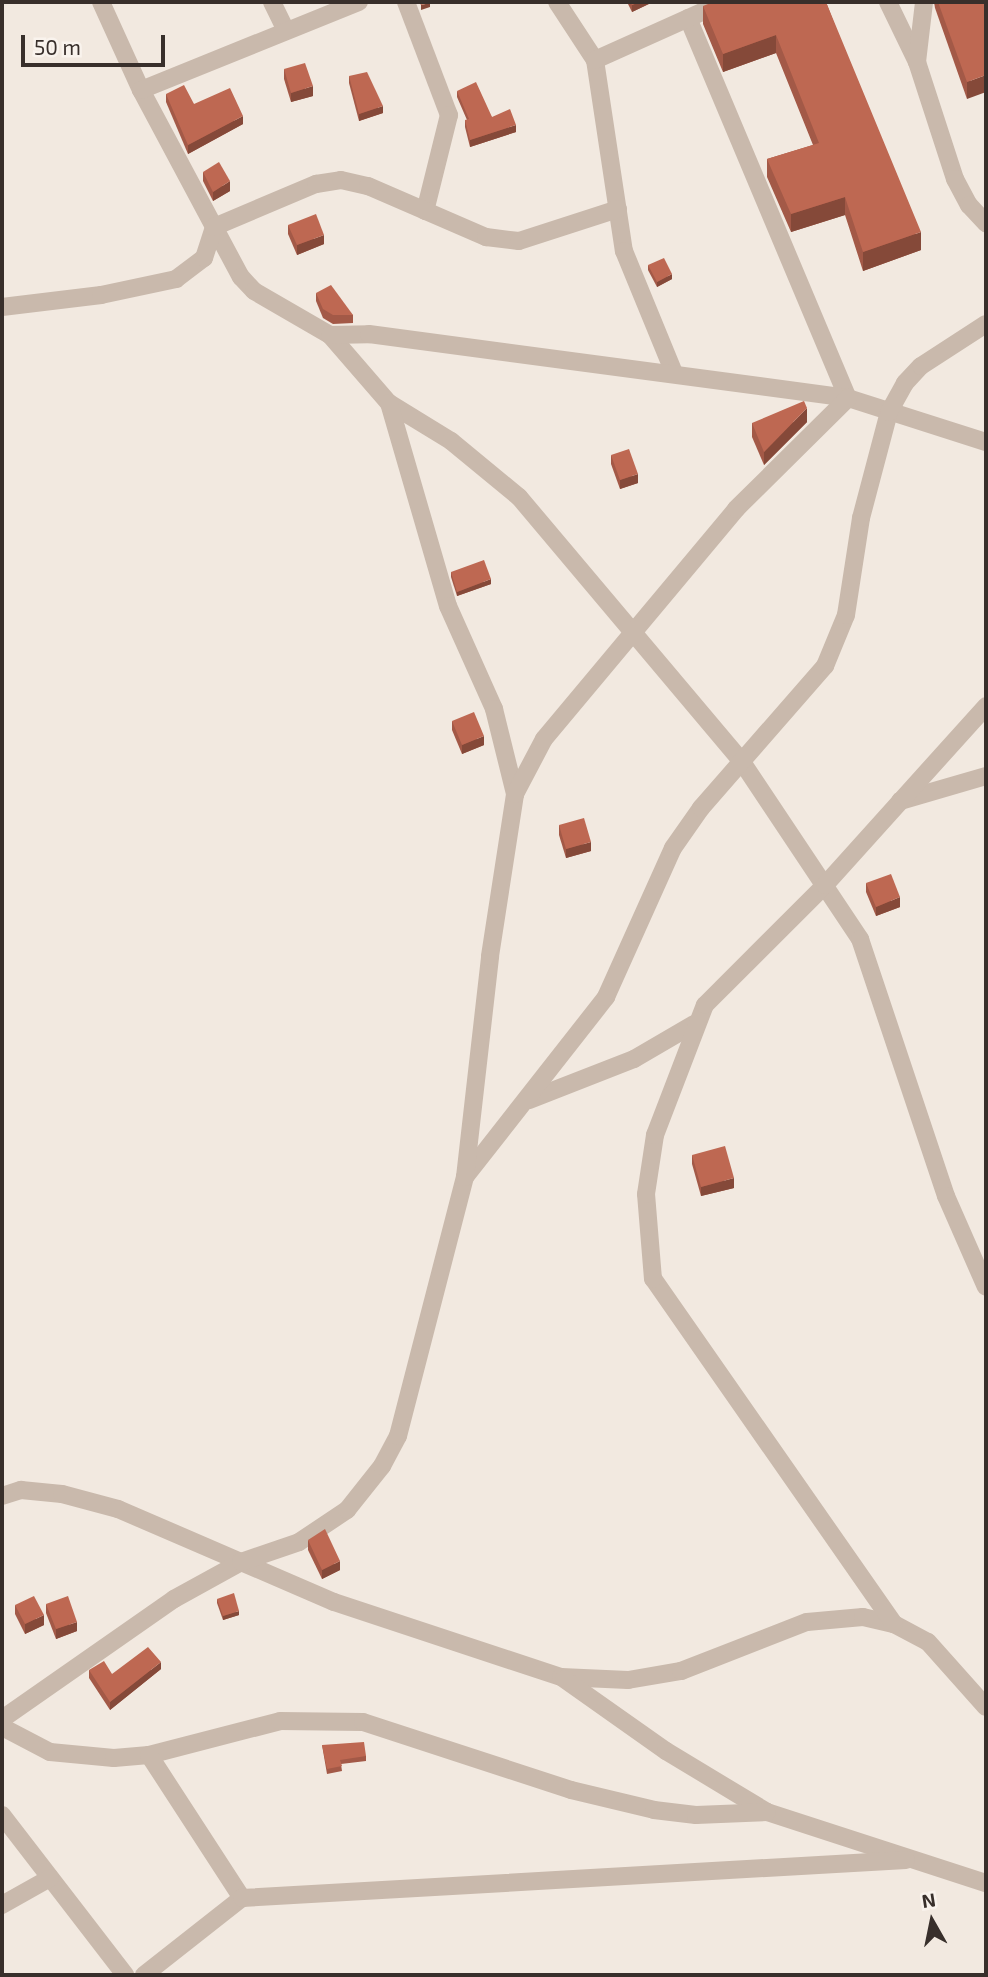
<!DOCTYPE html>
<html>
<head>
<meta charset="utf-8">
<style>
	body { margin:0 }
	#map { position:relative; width:988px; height:1977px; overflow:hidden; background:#f2e9e0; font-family:"Exo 2",sans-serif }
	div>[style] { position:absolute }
	.minor>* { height:18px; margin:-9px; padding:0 9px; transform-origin:9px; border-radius:9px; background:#c9b9ac }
	.wall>* { inset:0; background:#a35947 }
	.shaded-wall>* { inset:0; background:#854939 }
	.building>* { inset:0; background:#be6852 }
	span { translate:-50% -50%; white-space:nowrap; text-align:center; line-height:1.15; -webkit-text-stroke:5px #f9f3ed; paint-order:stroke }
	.frame { position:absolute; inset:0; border:4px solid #382f2b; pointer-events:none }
	.north { position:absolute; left:897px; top:1886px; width:70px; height:70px; -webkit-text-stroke:5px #f9f3ed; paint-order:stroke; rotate:351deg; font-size:19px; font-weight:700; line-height:28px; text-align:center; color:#382f2b }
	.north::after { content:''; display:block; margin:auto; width:24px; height:32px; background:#382f2b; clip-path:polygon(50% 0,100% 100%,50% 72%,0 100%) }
	.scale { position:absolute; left:21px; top:35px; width:144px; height:32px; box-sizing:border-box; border:4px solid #382f2b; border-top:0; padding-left:9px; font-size:21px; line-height:24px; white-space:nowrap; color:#382f2b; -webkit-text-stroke:5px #f9f3ed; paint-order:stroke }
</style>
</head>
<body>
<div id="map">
	<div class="minor">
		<div style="left:101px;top:2px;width:97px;rotate:65.6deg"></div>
		<div style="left:141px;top:90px;width:212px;rotate:61.9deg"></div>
		<div style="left:241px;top:277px;width:19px;rotate:47deg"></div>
		<div style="left:254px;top:291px;width:88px;rotate:30.1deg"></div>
		<div style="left:330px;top:335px;width:90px;rotate:49.1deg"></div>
		<div style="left:389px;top:403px;width:73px;rotate:31.5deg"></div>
		<div style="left:451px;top:441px;width:88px;rotate:39.5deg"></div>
		<div style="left:519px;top:497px;width:346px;rotate:49.9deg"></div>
		<div style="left:742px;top:762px;width:213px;rotate:56.3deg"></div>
		<div style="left:860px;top:939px;width:271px;rotate:71.5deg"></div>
		<div style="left:946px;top:1196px;width:99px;rotate:66.3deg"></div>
		<div style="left:272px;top:2px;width:32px;rotate:64deg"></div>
		<div style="left:406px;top:2px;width:121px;rotate:69.2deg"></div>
		<div style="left:449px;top:115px;width:99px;rotate:104deg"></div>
		<div style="left:557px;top:2px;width:69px;rotate:56.8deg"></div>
		<div style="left:595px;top:60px;width:193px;rotate:81.4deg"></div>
		<div style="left:624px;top:251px;width:132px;rotate:67.7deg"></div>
		<div style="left:888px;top:2px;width:67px;rotate:64.2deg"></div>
		<div style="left:917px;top:62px;width:123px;rotate:72deg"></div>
		<div style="left:955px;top:179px;width:30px;rotate:62deg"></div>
		<div style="left:969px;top:205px;width:25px;rotate:47deg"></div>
		<div style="left:688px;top:18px;width:412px;rotate:67.2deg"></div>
		<div style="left:595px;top:60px;width:141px;rotate:-24.2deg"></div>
		<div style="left:917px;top:62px;width:60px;rotate:-83.3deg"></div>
		<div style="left:141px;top:90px;width:235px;rotate:-22deg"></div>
		<div style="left:2px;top:307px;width:100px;rotate:-6.9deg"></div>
		<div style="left:101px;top:295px;width:77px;rotate:-12deg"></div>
		<div style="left:176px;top:279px;width:35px;rotate:-37deg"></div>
		<div style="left:204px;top:258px;width:33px;rotate:-72deg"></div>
		<div style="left:214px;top:227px;width:111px;rotate:-22.9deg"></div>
		<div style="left:316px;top:184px;width:25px;rotate:-9deg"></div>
		<div style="left:341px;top:180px;width:28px;rotate:13deg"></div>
		<div style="left:368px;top:186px;width:129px;rotate:23.4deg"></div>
		<div style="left:486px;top:237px;width:33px;rotate:7deg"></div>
		<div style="left:519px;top:241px;width:104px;rotate:-17.9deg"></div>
		<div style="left:330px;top:335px;width:39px;rotate:-1deg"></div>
		<div style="left:369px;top:334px;width:483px;rotate:7.6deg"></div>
		<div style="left:848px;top:398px;width:145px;rotate:17.7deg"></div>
		<div style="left:389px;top:403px;width:211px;rotate:73.8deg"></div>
		<div style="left:448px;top:606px;width:113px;rotate:65.9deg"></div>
		<div style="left:494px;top:709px;width:88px;rotate:76.1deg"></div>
		<div style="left:900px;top:801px;width:90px;rotate:-16.2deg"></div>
		<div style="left:529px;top:1100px;width:113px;rotate:-21.3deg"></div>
		<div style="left:634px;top:1059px;width:69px;rotate:-30.3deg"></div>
		<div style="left:465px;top:1177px;width:229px;rotate:-51.9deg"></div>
		<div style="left:606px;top:997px;width:163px;rotate:-65.8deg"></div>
		<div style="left:673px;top:848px;width:49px;rotate:-55deg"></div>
		<div style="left:701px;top:808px;width:189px;rotate:-48.9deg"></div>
		<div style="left:825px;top:666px;width:55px;rotate:-67.6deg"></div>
		<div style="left:846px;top:615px;width:98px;rotate:-81.2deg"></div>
		<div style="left:861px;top:518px;width:110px;rotate:-75.2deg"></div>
		<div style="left:889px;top:412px;width:33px;rotate:-61deg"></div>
		<div style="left:905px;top:383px;width:23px;rotate:-47deg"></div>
		<div style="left:921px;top:366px;width:77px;rotate:-32.9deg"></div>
		<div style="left:2px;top:1496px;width:20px;rotate:-18deg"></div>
		<div style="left:21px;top:1490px;width:41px;rotate:5.6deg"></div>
		<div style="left:62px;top:1494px;width:58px;rotate:15deg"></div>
		<div style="left:118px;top:1509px;width:235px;rotate:23.3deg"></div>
		<div style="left:334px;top:1602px;width:239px;rotate:18.3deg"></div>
		<div style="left:561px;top:1677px;width:67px;rotate:2.6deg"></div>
		<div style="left:628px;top:1680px;width:54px;rotate:-9.6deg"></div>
		<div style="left:681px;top:1671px;width:135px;rotate:-21.3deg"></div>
		<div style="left:807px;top:1622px;width:56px;rotate:-5.1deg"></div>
		<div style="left:863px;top:1617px;width:32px;rotate:13deg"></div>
		<div style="left:894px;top:1624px;width:38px;rotate:28deg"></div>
		<div style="left:928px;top:1642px;width:87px;rotate:48.3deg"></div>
		<div style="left:894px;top:1624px;width:421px;rotate:-124.9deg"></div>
		<div style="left:653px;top:1279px;width:85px;rotate:-94.7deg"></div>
		<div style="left:646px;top:1194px;width:60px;rotate:-81.3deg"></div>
		<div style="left:655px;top:1135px;width:139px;rotate:-69deg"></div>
		<div style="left:705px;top:1005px;width:170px;rotate:-45deg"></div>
		<div style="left:825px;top:885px;width:241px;rotate:-48deg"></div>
		<div style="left:564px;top:1679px;width:125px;rotate:35.2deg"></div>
		<div style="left:666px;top:1751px;width:118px;rotate:31.1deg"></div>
		<div style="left:767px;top:1812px;width:230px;rotate:18deg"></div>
		<div style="left:2px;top:1719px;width:210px;rotate:-34.9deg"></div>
		<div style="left:174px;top:1599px;width:77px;rotate:-28.9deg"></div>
		<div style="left:241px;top:1562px;width:61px;rotate:-19deg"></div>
		<div style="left:299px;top:1542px;width:58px;rotate:-33.7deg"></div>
		<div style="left:347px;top:1510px;width:56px;rotate:-51.5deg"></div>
		<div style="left:382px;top:1466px;width:34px;rotate:-62deg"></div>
		<div style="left:398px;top:1436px;width:268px;rotate:-75.5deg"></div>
		<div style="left:465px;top:1177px;width:222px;rotate:-83.5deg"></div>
		<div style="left:490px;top:956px;width:164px;rotate:-81.2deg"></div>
		<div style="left:515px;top:794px;width:62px;rotate:-62.2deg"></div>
		<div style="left:544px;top:739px;width:300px;rotate:-50.1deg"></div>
		<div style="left:736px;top:509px;width:158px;rotate:-44.7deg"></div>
		<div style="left:2px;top:1727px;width:54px;rotate:27.5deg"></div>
		<div style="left:50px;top:1752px;width:64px;rotate:5.4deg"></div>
		<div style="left:114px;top:1758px;width:35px;rotate:-5deg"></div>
		<div style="left:149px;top:1755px;width:135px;rotate:-14.5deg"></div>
		<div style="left:280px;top:1721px;width:83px;rotate:0.7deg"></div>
		<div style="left:363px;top:1722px;width:219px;rotate:18.1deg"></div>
		<div style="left:571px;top:1790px;width:85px;rotate:13.5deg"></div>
		<div style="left:654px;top:1810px;width:42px;rotate:6.8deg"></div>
		<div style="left:696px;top:1815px;width:71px;rotate:-2.4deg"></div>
		<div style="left:149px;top:1755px;width:171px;rotate:57deg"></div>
		<div style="left:2px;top:1815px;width:202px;rotate:52.4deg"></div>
		<div style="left:2px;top:1905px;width:55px;rotate:-29.4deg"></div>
		<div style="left:144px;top:1975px;width:125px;rotate:-38.2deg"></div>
		<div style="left:242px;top:1898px;width:665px;rotate:-3.28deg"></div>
	</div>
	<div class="wall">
		<div style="clip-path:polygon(627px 2px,653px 2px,632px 12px)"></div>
		<div style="clip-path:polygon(826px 2px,921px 250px,863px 271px,845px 215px,791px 232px,767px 177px,767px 159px,813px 145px,776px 53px,723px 72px,703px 24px,703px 6px)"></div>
		<div style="clip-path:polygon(934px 2px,986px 2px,967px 99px,935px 8px)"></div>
		<div style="clip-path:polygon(284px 69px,313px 96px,291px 102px,284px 79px)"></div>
		<div style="clip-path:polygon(349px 76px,383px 113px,359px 121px,349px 83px)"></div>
		<div style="clip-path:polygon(457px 91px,492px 117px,516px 132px,470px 147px,465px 127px,465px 120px,467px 120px,457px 97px)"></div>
		<div style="clip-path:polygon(166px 94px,194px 104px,243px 124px,188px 154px,166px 102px)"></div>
		<div style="clip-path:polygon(986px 125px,986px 148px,985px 143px,985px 126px)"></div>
		<div style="clip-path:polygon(203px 172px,230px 191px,213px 201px,203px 181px)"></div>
		<div style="clip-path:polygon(288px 225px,324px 244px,297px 255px,288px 234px)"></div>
		<div style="clip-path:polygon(648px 265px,672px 279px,657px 287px,648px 270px)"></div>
		<div style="clip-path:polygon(316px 293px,353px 315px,353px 323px,333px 324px,323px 318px,316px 301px)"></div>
		<div style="clip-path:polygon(807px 422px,764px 465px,752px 437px,752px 423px)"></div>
		<div style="clip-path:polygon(611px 455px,638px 483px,620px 489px,611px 464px)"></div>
		<div style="clip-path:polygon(451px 572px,491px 584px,457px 596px,451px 577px)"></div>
		<div style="clip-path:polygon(986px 612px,986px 627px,984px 622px,984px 613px)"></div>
		<div style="clip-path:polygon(452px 721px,484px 745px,462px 754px,452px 730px)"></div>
		<div style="clip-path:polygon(559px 825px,591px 851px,566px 858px,559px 835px)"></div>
		<div style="clip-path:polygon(866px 883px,900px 907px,876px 916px,866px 892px)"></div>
		<div style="clip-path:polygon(692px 1155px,734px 1188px,701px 1196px,692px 1164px)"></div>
		<div style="clip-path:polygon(308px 1540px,340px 1570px,322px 1579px,308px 1550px)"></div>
		<div style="clip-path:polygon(217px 1599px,239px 1615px,223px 1620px,217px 1603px)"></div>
		<div style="clip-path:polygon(46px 1604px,77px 1631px,56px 1639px,46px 1613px)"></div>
		<div style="clip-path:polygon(15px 1605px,44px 1625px,25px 1634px,15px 1614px)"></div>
		<div style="clip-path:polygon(161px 1669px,110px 1710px,89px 1678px,89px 1670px,112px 1674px)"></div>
		<div style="clip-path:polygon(322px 1745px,366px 1756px,366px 1761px,341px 1764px,342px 1771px,327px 1774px)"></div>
	</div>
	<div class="shaded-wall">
		<div style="clip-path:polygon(640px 2px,653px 2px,632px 12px,632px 5px)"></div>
		<div style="clip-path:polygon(430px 3px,430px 7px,421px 10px,421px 5px)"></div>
		<div style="clip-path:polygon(776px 35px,776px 53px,723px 72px,723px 54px)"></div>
		<div style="clip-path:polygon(986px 75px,986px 92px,967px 99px,967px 82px)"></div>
		<div style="clip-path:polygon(313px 86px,313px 96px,291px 102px,291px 93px)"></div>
		<div style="clip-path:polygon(383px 106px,383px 113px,359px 121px,359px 114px)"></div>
		<div style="clip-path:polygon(243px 116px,243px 124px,188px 154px,188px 145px)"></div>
		<div style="clip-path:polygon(516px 125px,516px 132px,470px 147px,470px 140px)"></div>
		<div style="clip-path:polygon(230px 181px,230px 191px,213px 201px,213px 192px)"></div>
		<div style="clip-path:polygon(845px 197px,845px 215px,791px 232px,791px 214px)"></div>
		<div style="clip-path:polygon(921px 232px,921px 250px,863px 271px,863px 252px)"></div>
		<div style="clip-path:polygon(324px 235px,324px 244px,297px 255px,297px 245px)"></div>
		<div style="clip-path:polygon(672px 274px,672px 279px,657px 287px,657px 282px)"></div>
		<div style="clip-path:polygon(807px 408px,807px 422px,764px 465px,764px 452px)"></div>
		<div style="clip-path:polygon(638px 474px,638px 483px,620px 489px,620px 480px)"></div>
		<div style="clip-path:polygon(491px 579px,491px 584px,457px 596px,457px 592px)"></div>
		<div style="clip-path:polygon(484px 736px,484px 745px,462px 754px,462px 745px)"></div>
		<div style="clip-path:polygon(591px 842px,591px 851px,566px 858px,566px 849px)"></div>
		<div style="clip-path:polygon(900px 897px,900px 907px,876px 916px,876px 907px)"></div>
		<div style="clip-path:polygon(734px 1178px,734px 1188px,701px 1196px,701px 1187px)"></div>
		<div style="clip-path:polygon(340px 1561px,340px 1570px,322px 1579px,322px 1570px)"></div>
		<div style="clip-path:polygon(239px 1611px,239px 1615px,223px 1620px,223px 1616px)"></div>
		<div style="clip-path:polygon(44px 1615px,44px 1625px,25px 1634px,25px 1624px)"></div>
		<div style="clip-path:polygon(77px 1622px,77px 1631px,56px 1639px,56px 1629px)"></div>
		<div style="clip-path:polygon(161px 1662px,161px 1669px,110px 1710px,110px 1702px)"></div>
	</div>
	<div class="building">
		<div style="clip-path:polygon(419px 2px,430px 2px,430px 3px,421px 5px)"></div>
		<div style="clip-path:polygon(630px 2px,640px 2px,632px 5px)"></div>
		<div style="clip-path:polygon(713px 2px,826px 2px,921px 232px,863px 252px,845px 197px,791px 214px,767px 159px,819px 143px,776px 35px,723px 54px,703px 6px)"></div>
		<div style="clip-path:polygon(938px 2px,986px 2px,986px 75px,967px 82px)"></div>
		<div style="clip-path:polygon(305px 63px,313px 86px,291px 93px,284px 69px)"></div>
		<div style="clip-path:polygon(367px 72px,383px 106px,359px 114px,349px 76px)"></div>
		<div style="clip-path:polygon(476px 82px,492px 117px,510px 109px,516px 125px,470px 140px,465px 120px,469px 119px,457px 91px)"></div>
		<div style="clip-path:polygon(184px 85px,194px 104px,230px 88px,243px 116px,188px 145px,166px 94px)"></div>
		<div style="clip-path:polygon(219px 162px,230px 181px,213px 192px,203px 172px)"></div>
		<div style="clip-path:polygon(316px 214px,324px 235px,297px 245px,288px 225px)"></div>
		<div style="clip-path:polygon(664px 258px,672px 274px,657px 282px,648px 265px)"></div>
		<div style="clip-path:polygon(331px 285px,353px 315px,333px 315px,323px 309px,316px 293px)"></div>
		<div style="clip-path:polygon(804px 401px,807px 408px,764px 452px,752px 423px)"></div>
		<div style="clip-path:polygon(629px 449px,638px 474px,620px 480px,611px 455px)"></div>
		<div style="clip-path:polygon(484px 560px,491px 579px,457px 592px,451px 572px)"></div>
		<div style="clip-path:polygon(474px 712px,484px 736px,462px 745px,452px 721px)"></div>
		<div style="clip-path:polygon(584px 818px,591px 842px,566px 849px,559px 825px)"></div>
		<div style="clip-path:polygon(891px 874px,900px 897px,876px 907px,866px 883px)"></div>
		<div style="clip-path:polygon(725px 1146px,734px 1178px,701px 1187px,692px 1155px)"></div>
		<div style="clip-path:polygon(325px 1529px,340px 1561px,322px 1570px,308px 1540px)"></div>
		<div style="clip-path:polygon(234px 1593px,239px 1611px,223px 1616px,217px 1599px)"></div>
		<div style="clip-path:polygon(34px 1596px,44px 1615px,25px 1624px,15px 1605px)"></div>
		<div style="clip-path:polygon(68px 1596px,77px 1622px,56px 1629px,46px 1604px)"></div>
		<div style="clip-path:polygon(148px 1647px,161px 1662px,110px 1702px,89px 1670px,104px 1661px,112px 1674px)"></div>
		<div style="clip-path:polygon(364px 1742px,366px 1756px,340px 1760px,342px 1766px,327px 1769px,322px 1745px)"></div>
	</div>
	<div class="frame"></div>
	<div class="north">N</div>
	<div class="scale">50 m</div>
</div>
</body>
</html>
